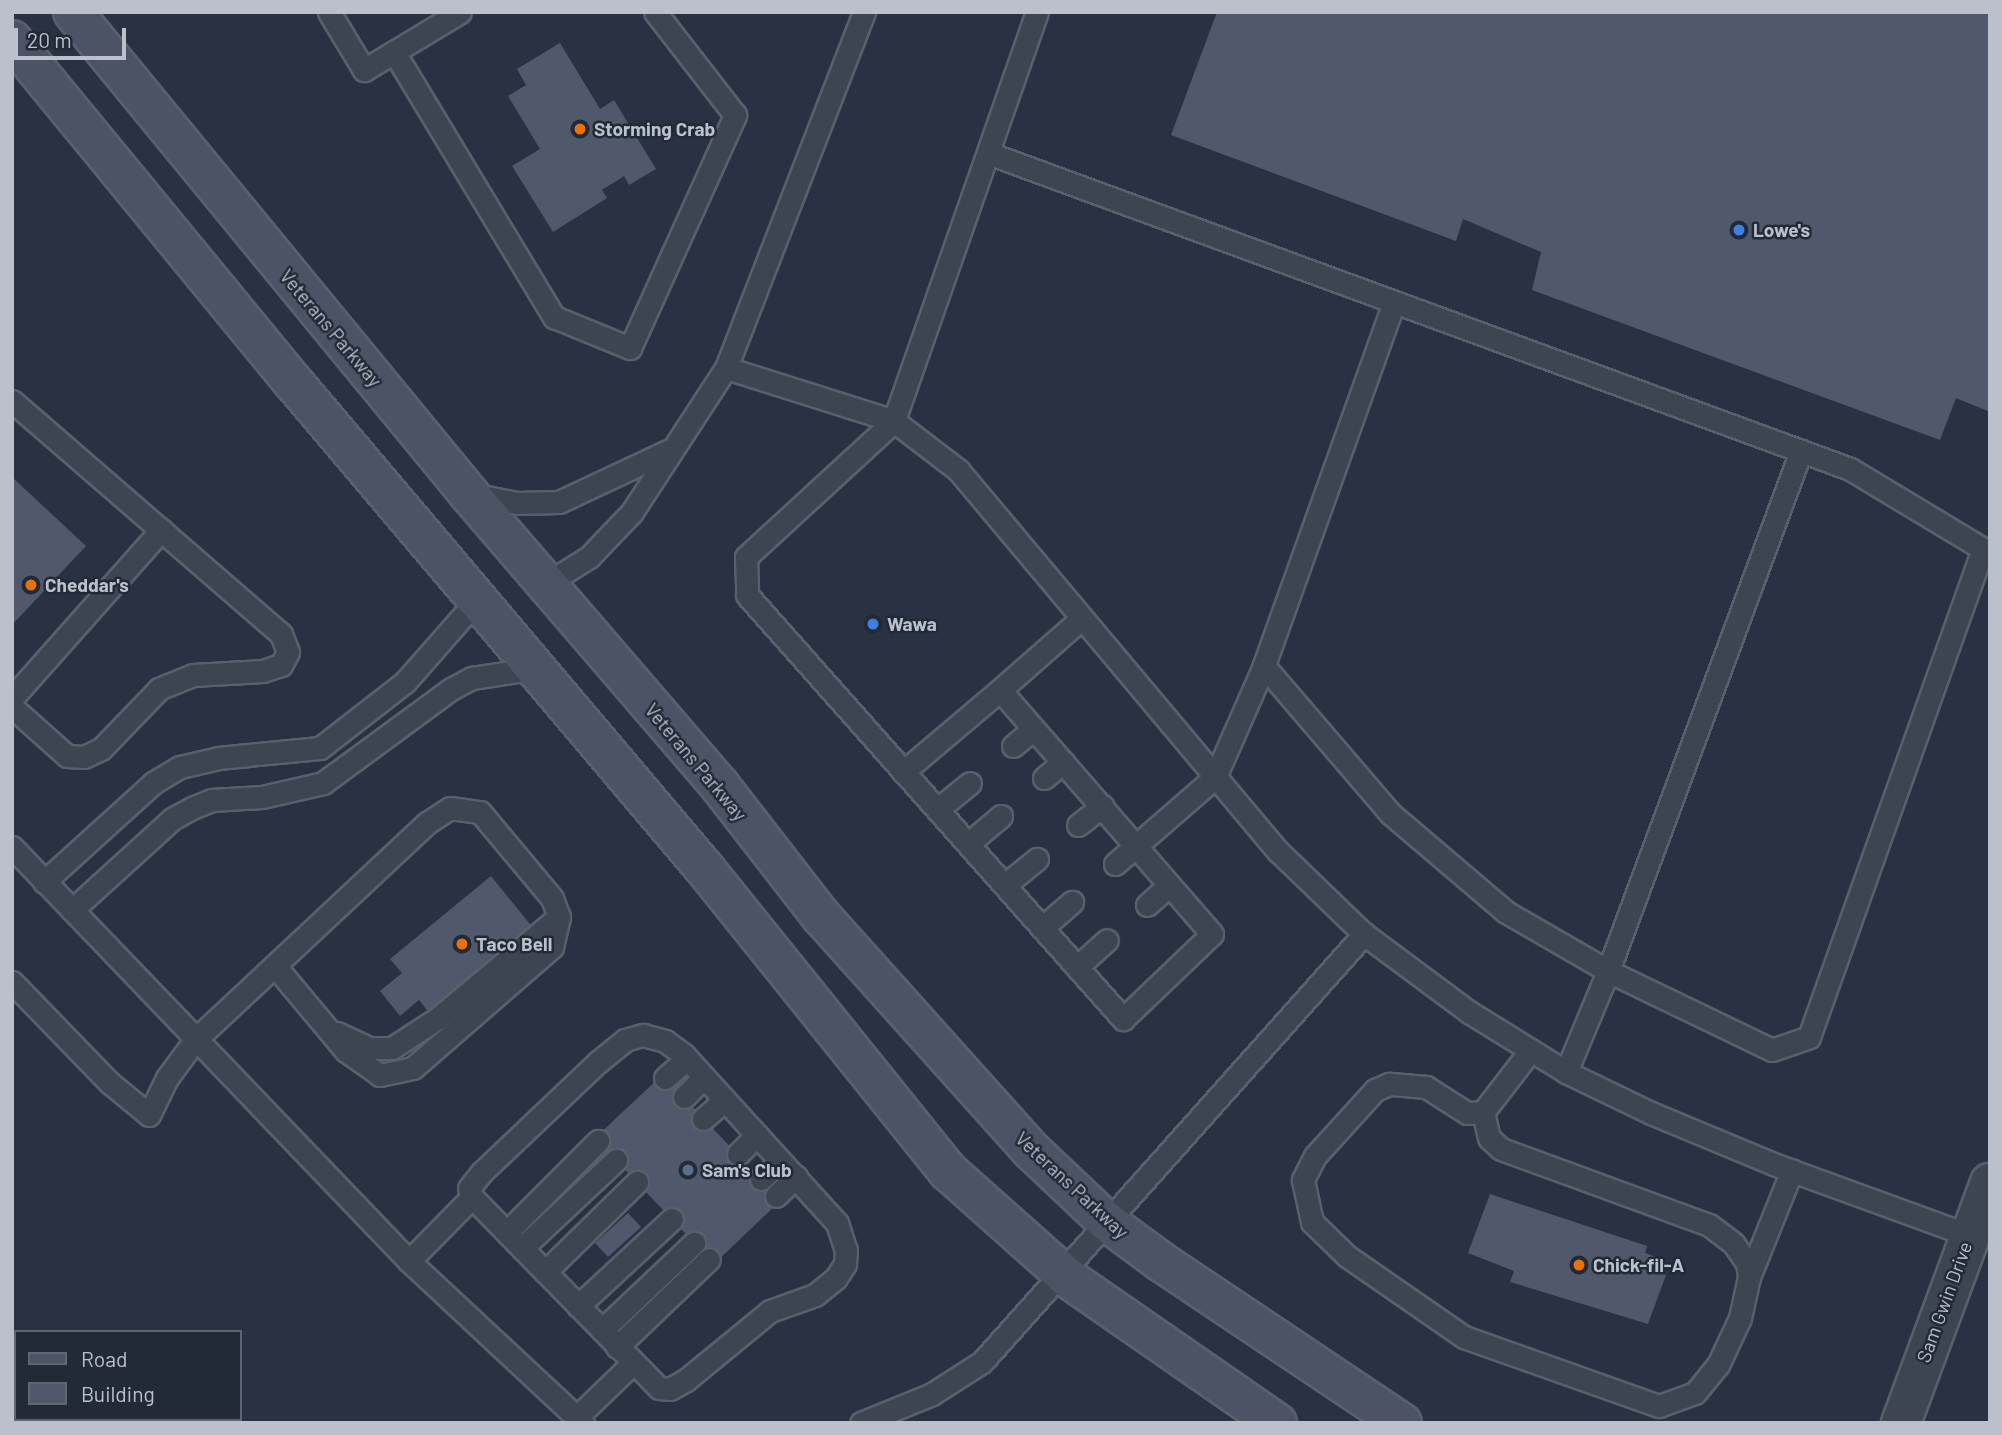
<!DOCTYPE html>
<html>
<head>
<meta charset="utf-8">
<style>
	body { margin:0 }
	#map { position:relative; width:2002px; height:1435px; overflow:hidden; background:#293242; font-family:Barlow,sans-serif }
	div>[style] { position:absolute }
	.building>* { inset:0; background:#50596b }
	.roads { filter:drop-shadow(2px 0 #59606d) drop-shadow(-2px 0 #59606d) drop-shadow(0 2px #59606d) drop-shadow(0 -2px #59606d) }
	.lane>* { height:21px; margin:-10.5px; padding:0 10.5px; transform-origin:10.5px; border-radius:10.5px; background:#3d4552 }
	.street>* { height:38px; margin:-19px; padding:0 19px; transform-origin:19px; border-radius:19px; background:#3d4552 }
	.secondary>* { height:38px; margin:-19px; padding:0 19px; transform-origin:19px; border-radius:19px; background:#4c5365 }
	.dots>* { width:19px; height:19px; translate:-50% -50%; box-sizing:border-box; border:4px solid #222a38; border-radius:50% }
	span { translate:-50% -50%; white-space:nowrap; text-align:center; line-height:1.15; -webkit-text-stroke:5px #222a38; paint-order:stroke }
	.poi-label { font-size:19px; color:#bbc0cc; font-weight:700 }
	.left { translate:0 -50%; text-align:left }
	.street-label { font-size:19px; color:#bbc0cc }
	.frame { position:absolute; inset:0; border:14px solid #bbc0cc; pointer-events:none }
	.legend { position:absolute; left:14px; top:1330px; width:228px; height:91px; box-sizing:border-box; background:#222a38; border:2px solid #5f6673; margin:0; padding:9px 12px; list-style:none; font-size:21px; color:#bbc0cc }
	.legend li { display:flex; align-items:center; gap:14px; height:35px }
	.legend b { width:35px; border:2px solid #5f6673 }
	.scale { position:absolute; left:14px; top:28px; width:112px; height:32px; box-sizing:border-box; border:4px solid #bbc0cc; border-top:0; padding-left:9px; font-size:21px; line-height:24px; white-space:nowrap; color:#bbc0cc; -webkit-text-stroke:5px #222a38; paint-order:stroke }
</style>
</head>
<body>
<div id="map">
	<div class="building">
		<div style="clip-path:polygon(1217px 12px,1990px 12px,1990px 412px,1956px 398px,1940px 440px,1532px 290px,1541px 252px,1463px 219px,1456px 241px,1171px 135px)"></div>
		<div style="clip-path:polygon(560px 43px,600px 109px,614px 100px,656px 169px,629px 185px,624px 176px,602px 190px,607px 198px,553px 232px,512px 166px,540px 149px,508px 96px,526px 85px,517px 69px)"></div>
		<div style="clip-path:polygon(12px 477px,86px 546px,12px 625px)"></div>
		<div style="clip-path:polygon(491px 876px,534px 929px,430px 1014px,419px 1000px,400px 1016px,380px 991px,402px 973px,390px 959px)"></div>
		<div style="clip-path:polygon(662px 1075px,781px 1200px,714px 1264px,595px 1138px)"></div>
		<div style="clip-path:polygon(1490px 1194px,1647px 1246px,1645px 1253px,1662px 1259px,1657px 1272px,1666px 1275px,1648px 1324px,1510px 1282px,1514px 1271px,1468px 1253px)"></div>
		<div style="clip-path:polygon(628px 1213px,641px 1227px,608px 1257px,595px 1243px)"></div>
	</div>
	<div class="roads">
		<div class="lane">
			<div style="left:329px;top:12px;width:68px;rotate:58.9deg"></div>
			<div style="left:364px;top:70px;width:112px;rotate:-31.1deg"></div>
			<div style="left:1037px;top:12px;width:433px;rotate:109.3deg"></div>
			<div style="left:894px;top:421px;width:201px;rotate:137.4deg"></div>
			<div style="left:746px;top:557px;width:38px;rotate:88deg"></div>
			<div style="left:747px;top:595px;width:567px;rotate:48.43deg"></div>
			<div style="left:1123px;top:1019px;width:123px;rotate:-43.7deg"></div>
			<div style="left:1212px;top:934px;width:323px;rotate:-131deg"></div>
			<div style="left:1000px;top:690px;width:109px;rotate:-41.3deg"></div>
			<div style="left:394px;top:52px;width:310px;rotate:58.9deg"></div>
			<div style="left:554px;top:317px;width:82px;rotate:22.2deg"></div>
			<div style="left:630px;top:348px;width:256px;rotate:-65.7deg"></div>
			<div style="left:735px;top:115px;width:130px;rotate:-127.8deg"></div>
			<div style="left:988px;top:153px;width:918px;rotate:20.13deg"></div>
			<div style="left:1850px;top:469px;width:155px;rotate:31deg"></div>
			<div style="left:1394px;top:302px;width:387px;rotate:109.7deg"></div>
			<div style="left:1264px;top:666px;width:195px;rotate:49.4deg"></div>
			<div style="left:1391px;top:814px;width:151px;rotate:40.4deg"></div>
			<div style="left:1506px;top:912px;width:118px;rotate:30deg"></div>
			<div style="left:1608px;top:971px;width:555px;rotate:-69.64deg"></div>
			<div style="left:726px;top:368px;width:176px;rotate:17.5deg"></div>
			<div style="left:894px;top:421px;width:81px;rotate:37.4deg"></div>
			<div style="left:958px;top:470px;width:499px;rotate:50deg"></div>
			<div style="left:1279px;top:852px;width:118px;rotate:44deg"></div>
			<div style="left:1364px;top:934px;width:131px;rotate:36.6deg"></div>
			<div style="left:1469px;top:1012px;width:114px;rotate:31.7deg"></div>
			<div style="left:1566px;top:1072px;width:94px;rotate:25.8deg"></div>
			<div style="left:1651px;top:1113px;width:135px;rotate:22.6deg"></div>
			<div style="left:1776px;top:1165px;width:204px;rotate:20deg"></div>
			<div style="left:12px;top:401px;width:356px;rotate:40.9deg"></div>
			<div style="left:281px;top:634px;width:19px;rotate:69deg"></div>
			<div style="left:288px;top:652px;width:15px;rotate:118deg"></div>
			<div style="left:281px;top:665px;width:19px;rotate:162deg"></div>
			<div style="left:263px;top:671px;width:70px;rotate:176.7deg"></div>
			<div style="left:193px;top:675px;width:37px;rotate:158deg"></div>
			<div style="left:159px;top:689px;width:83px;rotate:134deg"></div>
			<div style="left:101px;top:749px;width:19px;rotate:155deg"></div>
			<div style="left:84px;top:757px;width:17px;rotate:-177deg"></div>
			<div style="left:67px;top:756px;width:74px;rotate:-138.3deg"></div>
			<div style="left:471px;top:494px;width:47px;rotate:11.1deg"></div>
			<div style="left:517px;top:503px;width:42px;rotate:-1.4deg"></div>
			<div style="left:559px;top:502px;width:120px;rotate:-25.1deg"></div>
			<div style="left:546px;top:584px;width:51px;rotate:-32.1deg"></div>
			<div style="left:589px;top:557px;width:62px;rotate:-46.3deg"></div>
			<div style="left:632px;top:512px;width:172px;rotate:-56.9deg"></div>
			<div style="left:726px;top:368px;width:382px;rotate:-68.8deg"></div>
			<div style="left:12px;top:698px;width:225px;rotate:-48.4deg"></div>
			<div style="left:1013px;top:746px;width:26px;rotate:-40deg"></div>
			<div style="left:903px;top:772px;width:127px;rotate:-40.2deg"></div>
			<div style="left:1044px;top:778px;width:25px;rotate:-40deg"></div>
			<div style="left:938px;top:809px;width:41px;rotate:-39.1deg"></div>
			<div style="left:1078px;top:825px;width:31px;rotate:-38deg"></div>
			<div style="left:969px;top:843px;width:42px;rotate:-40.2deg"></div>
			<div style="left:12px;top:847px;width:574px;rotate:46.2deg"></div>
			<div style="left:409px;top:1261px;width:238px;rotate:43deg"></div>
			<div style="left:1115px;top:864px;width:133px;rotate:-41deg"></div>
			<div style="left:1215px;top:777px;width:121px;rotate:-66.2deg"></div>
			<div style="left:44px;top:882px;width:147px;rotate:-42.2deg"></div>
			<div style="left:153px;top:783px;width:31px;rotate:-31deg"></div>
			<div style="left:180px;top:767px;width:39px;rotate:-13deg"></div>
			<div style="left:218px;top:758px;width:102px;rotate:-5.6deg"></div>
			<div style="left:320px;top:748px;width:108px;rotate:-37.8deg"></div>
			<div style="left:405px;top:682px;width:109px;rotate:-48.7deg"></div>
			<div style="left:1006px;top:884px;width:40px;rotate:-39deg"></div>
			<div style="left:1147px;top:905px;width:30px;rotate:-42deg"></div>
			<div style="left:72px;top:910px;width:135px;rotate:-42.3deg"></div>
			<div style="left:172px;top:819px;width:23px;rotate:-29deg"></div>
			<div style="left:192px;top:808px;width:22px;rotate:-22deg"></div>
			<div style="left:212px;top:800px;width:50px;rotate:-3.4deg"></div>
			<div style="left:262px;top:797px;width:63px;rotate:-12.9deg"></div>
			<div style="left:323px;top:783px;width:159px;rotate:-36.3deg"></div>
			<div style="left:451px;top:689px;width:24px;rotate:-28deg"></div>
			<div style="left:472px;top:678px;width:67px;rotate:-8.6deg"></div>
			<div style="left:1042px;top:928px;width:40px;rotate:-41deg"></div>
			<div style="left:1077px;top:967px;width:40px;rotate:-42deg"></div>
			<div style="left:12px;top:982px;width:141px;rotate:45.9deg"></div>
			<div style="left:110px;top:1083px;width:50px;rotate:39.4deg"></div>
			<div style="left:149px;top:1115px;width:41px;rotate:-64.1deg"></div>
			<div style="left:167px;top:1078px;width:47px;rotate:-53.6deg"></div>
			<div style="left:195px;top:1040px;width:318px;rotate:-43.1deg"></div>
			<div style="left:427px;top:823px;width:27px;rotate:-33deg"></div>
			<div style="left:450px;top:808px;width:30px;rotate:8deg"></div>
			<div style="left:480px;top:812px;width:112px;rotate:50.1deg"></div>
			<div style="left:552px;top:898px;width:20px;rotate:70deg"></div>
			<div style="left:559px;top:917px;width:31px;rotate:103deg"></div>
			<div style="left:552px;top:947px;width:184px;rotate:139deg"></div>
			<div style="left:413px;top:1068px;width:34px;rotate:168deg"></div>
			<div style="left:380px;top:1075px;width:42px;rotate:-144.8deg"></div>
			<div style="left:346px;top:1051px;width:111px;rotate:-129.9deg"></div>
			<div style="left:337px;top:1033px;width:35px;rotate:25deg"></div>
			<div style="left:369px;top:1048px;width:23px"></div>
			<div style="left:392px;top:1048px;width:55px;rotate:-33.1deg"></div>
			<div style="left:438px;top:1018px;width:158px;rotate:-39.9deg"></div>
			<div style="left:1566px;top:1072px;width:109px;rotate:-67.4deg"></div>
			<div style="left:1608px;top:971px;width:182px;rotate:25.7deg"></div>
			<div style="left:1772px;top:1050px;width:39px;rotate:-19deg"></div>
			<div style="left:1809px;top:1037px;width:518px;rotate:-70.38deg"></div>
			<div style="left:1983px;top:549px;width:8px;rotate:23deg"></div>
			<div style="left:665px;top:1078px;width:29px;rotate:-41deg"></div>
			<div style="left:684px;top:1097px;width:28px;rotate:-45deg"></div>
			<div style="left:1483px;top:1112px;width:16px;rotate:176deg"></div>
			<div style="left:1467px;top:1113px;width:49px;rotate:-147.6deg"></div>
			<div style="left:1426px;top:1087px;width:37px;rotate:-175deg"></div>
			<div style="left:1389px;top:1084px;width:15px;rotate:157deg"></div>
			<div style="left:1375px;top:1090px;width:89px;rotate:132.3deg"></div>
			<div style="left:1315px;top:1156px;width:27px;rotate:117deg"></div>
			<div style="left:1303px;top:1180px;width:43px;rotate:77.9deg"></div>
			<div style="left:1312px;top:1222px;width:49px;rotate:44.2deg"></div>
			<div style="left:1347px;top:1256px;width:142px;rotate:34.7deg"></div>
			<div style="left:1464px;top:1337px;width:207px;rotate:19.5deg"></div>
			<div style="left:1659px;top:1406px;width:38px;rotate:-20deg"></div>
			<div style="left:1695px;top:1393px;width:36px;rotate:-51deg"></div>
			<div style="left:1718px;top:1365px;width:52px;rotate:-64.9deg"></div>
			<div style="left:1740px;top:1318px;width:42px;rotate:-77.6deg"></div>
			<div style="left:1749px;top:1277px;width:14px;rotate:-98deg"></div>
			<div style="left:1747px;top:1263px;width:24px;rotate:-125deg"></div>
			<div style="left:1733px;top:1243px;width:30px;rotate:-143deg"></div>
			<div style="left:1709px;top:1225px;width:221px;rotate:-159.9deg"></div>
			<div style="left:1501px;top:1149px;width:16px;rotate:-137deg"></div>
			<div style="left:1489px;top:1138px;width:27px;rotate:-103deg"></div>
			<div style="left:1483px;top:1112px;width:78px;rotate:-52.3deg"></div>
			<div style="left:703px;top:1119px;width:29px;rotate:-41deg"></div>
			<div style="left:738px;top:1154px;width:27px;rotate:-45deg"></div>
			<div style="left:761px;top:1179px;width:26px;rotate:-43deg"></div>
			<div style="left:776px;top:1196px;width:28px;rotate:-44deg"></div>
			<div style="left:507px;top:1232px;width:129px;rotate:-45deg"></div>
			<div style="left:522px;top:1248px;width:129px;rotate:-43.1deg"></div>
			<div style="left:409px;top:1261px;width:90px;rotate:-45.5deg"></div>
			<div style="left:472px;top:1197px;width:9px;rotate:-108deg"></div>
			<div style="left:469px;top:1188px;width:21px;rotate:-51deg"></div>
			<div style="left:482px;top:1172px;width:160px;rotate:-43.5deg"></div>
			<div style="left:598px;top:1062px;width:35px;rotate:-39deg"></div>
			<div style="left:625px;top:1040px;width:19px;rotate:-16deg"></div>
			<div style="left:643px;top:1035px;width:23px;rotate:15deg"></div>
			<div style="left:665px;top:1041px;width:24px;rotate:36deg"></div>
			<div style="left:684px;top:1055px;width:227px;rotate:47.7deg"></div>
			<div style="left:837px;top:1223px;width:28px;rotate:72deg"></div>
			<div style="left:846px;top:1250px;width:14px;rotate:94deg"></div>
			<div style="left:845px;top:1264px;width:17px;rotate:123deg"></div>
			<div style="left:836px;top:1278px;width:27px;rotate:141deg"></div>
			<div style="left:815px;top:1295px;width:48px;rotate:160.4deg"></div>
			<div style="left:770px;top:1311px;width:109px;rotate:140.6deg"></div>
			<div style="left:686px;top:1380px;width:18px;rotate:151deg"></div>
			<div style="left:670px;top:1389px;width:11px;rotate:-175deg"></div>
			<div style="left:659px;top:1388px;width:267px;rotate:-134.4deg"></div>
			<div style="left:545px;top:1272px;width:129px;rotate:-44.4deg"></div>
			<div style="left:1749px;top:1277px;width:115px;rotate:-68.1deg"></div>
			<div style="left:578px;top:1306px;width:128px;rotate:-42.8deg"></div>
			<div style="left:602px;top:1330px;width:127px;rotate:-43.4deg"></div>
			<div style="left:617px;top:1347px;width:127px;rotate:-43.7deg"></div>
			<div style="left:577px;top:1417px;width:78px;rotate:-44deg"></div>
			<div style="left:861px;top:1423px;width:77px;rotate:-22.2deg"></div>
			<div style="left:932px;top:1394px;width:59px;rotate:-32.6deg"></div>
			<div style="left:982px;top:1362px;width:574px;rotate:-48.25deg"></div>
		</div>
		<div class="street">
			<div style="left:1901px;top:1423px;width:256px;rotate:-69.7deg"></div>
		</div>
		<div class="secondary">
			<div style="left:73px;top:12px;width:624px;rotate:50.59deg"></div>
			<div style="left:469px;top:494px;width:385px;rotate:49.3deg"></div>
			<div style="left:720px;top:786px;width:165px;rotate:52.2deg"></div>
			<div style="left:821px;top:916px;width:316px;rotate:48.1deg"></div>
			<div style="left:1032px;top:1151px;width:103px;rotate:43.4deg"></div>
			<div style="left:1107px;top:1222px;width:66px;rotate:36.3deg"></div>
			<div style="left:1160px;top:1261px;width:291px;rotate:33.8deg"></div>
			<div style="left:12px;top:40px;width:444px;rotate:50.6deg"></div>
			<div style="left:294px;top:383px;width:636px;rotate:49.78deg"></div>
			<div style="left:705px;top:869px;width:389px;rotate:51.2deg"></div>
			<div style="left:949px;top:1172px;width:161px;rotate:41.7deg"></div>
			<div style="left:1069px;top:1279px;width:253px;rotate:34.7deg"></div>
		</div>
	</div>
	<div class="dots">
		<div style="left:580px;top:129px;background:#e8710a"></div>
		<div style="left:1739px;top:230px;background:#3f7fe0"></div>
		<div style="left:31px;top:585px;background:#e8710a"></div>
		<div style="left:873px;top:624px;background:#3f7fe0"></div>
		<div style="left:462px;top:944px;background:#e8710a"></div>
		<div style="left:688px;top:1170px;background:#5c6f8a"></div>
		<div style="left:1579px;top:1265px;background:#e8710a"></div>
	</div>
	<div class="poi-label">
		<span class="left" style="left:594px;top:129px">Storming Crab</span>
		<span class="left" style="left:1753px;top:230px">Lowe's</span>
		<span class="left" style="left:45px;top:585px">Cheddar's</span>
		<span class="left" style="left:887px;top:624px">Wawa</span>
		<span class="left" style="left:476px;top:944px">Taco Bell</span>
		<span class="left" style="left:702px;top:1170px">Sam's Club</span>
		<span class="left" style="left:1593px;top:1265px">Chick-fil-A</span>
	</div>
	<div class="street-label">
		<span style="left:331px;top:328px;rotate:50deg">Veterans Parkway</span>
		<span style="left:696px;top:762px;rotate:50deg">Veterans Parkway</span>
		<span style="left:1072px;top:1185px;rotate:43deg">Veterans Parkway</span>
		<span style="left:1944px;top:1302px;rotate:-70deg">Sam Gwin Drive</span>
	</div>
	<div class="frame"></div>
	<ul class="legend">
	<li><b style="height:9px;background:#4c5365"></b>Road</li>
	<li><b style="height:19px;background:#50596b"></b>Building</li>
	</ul>
	<div class="scale">20 m</div>
</div>
</body>
</html>
